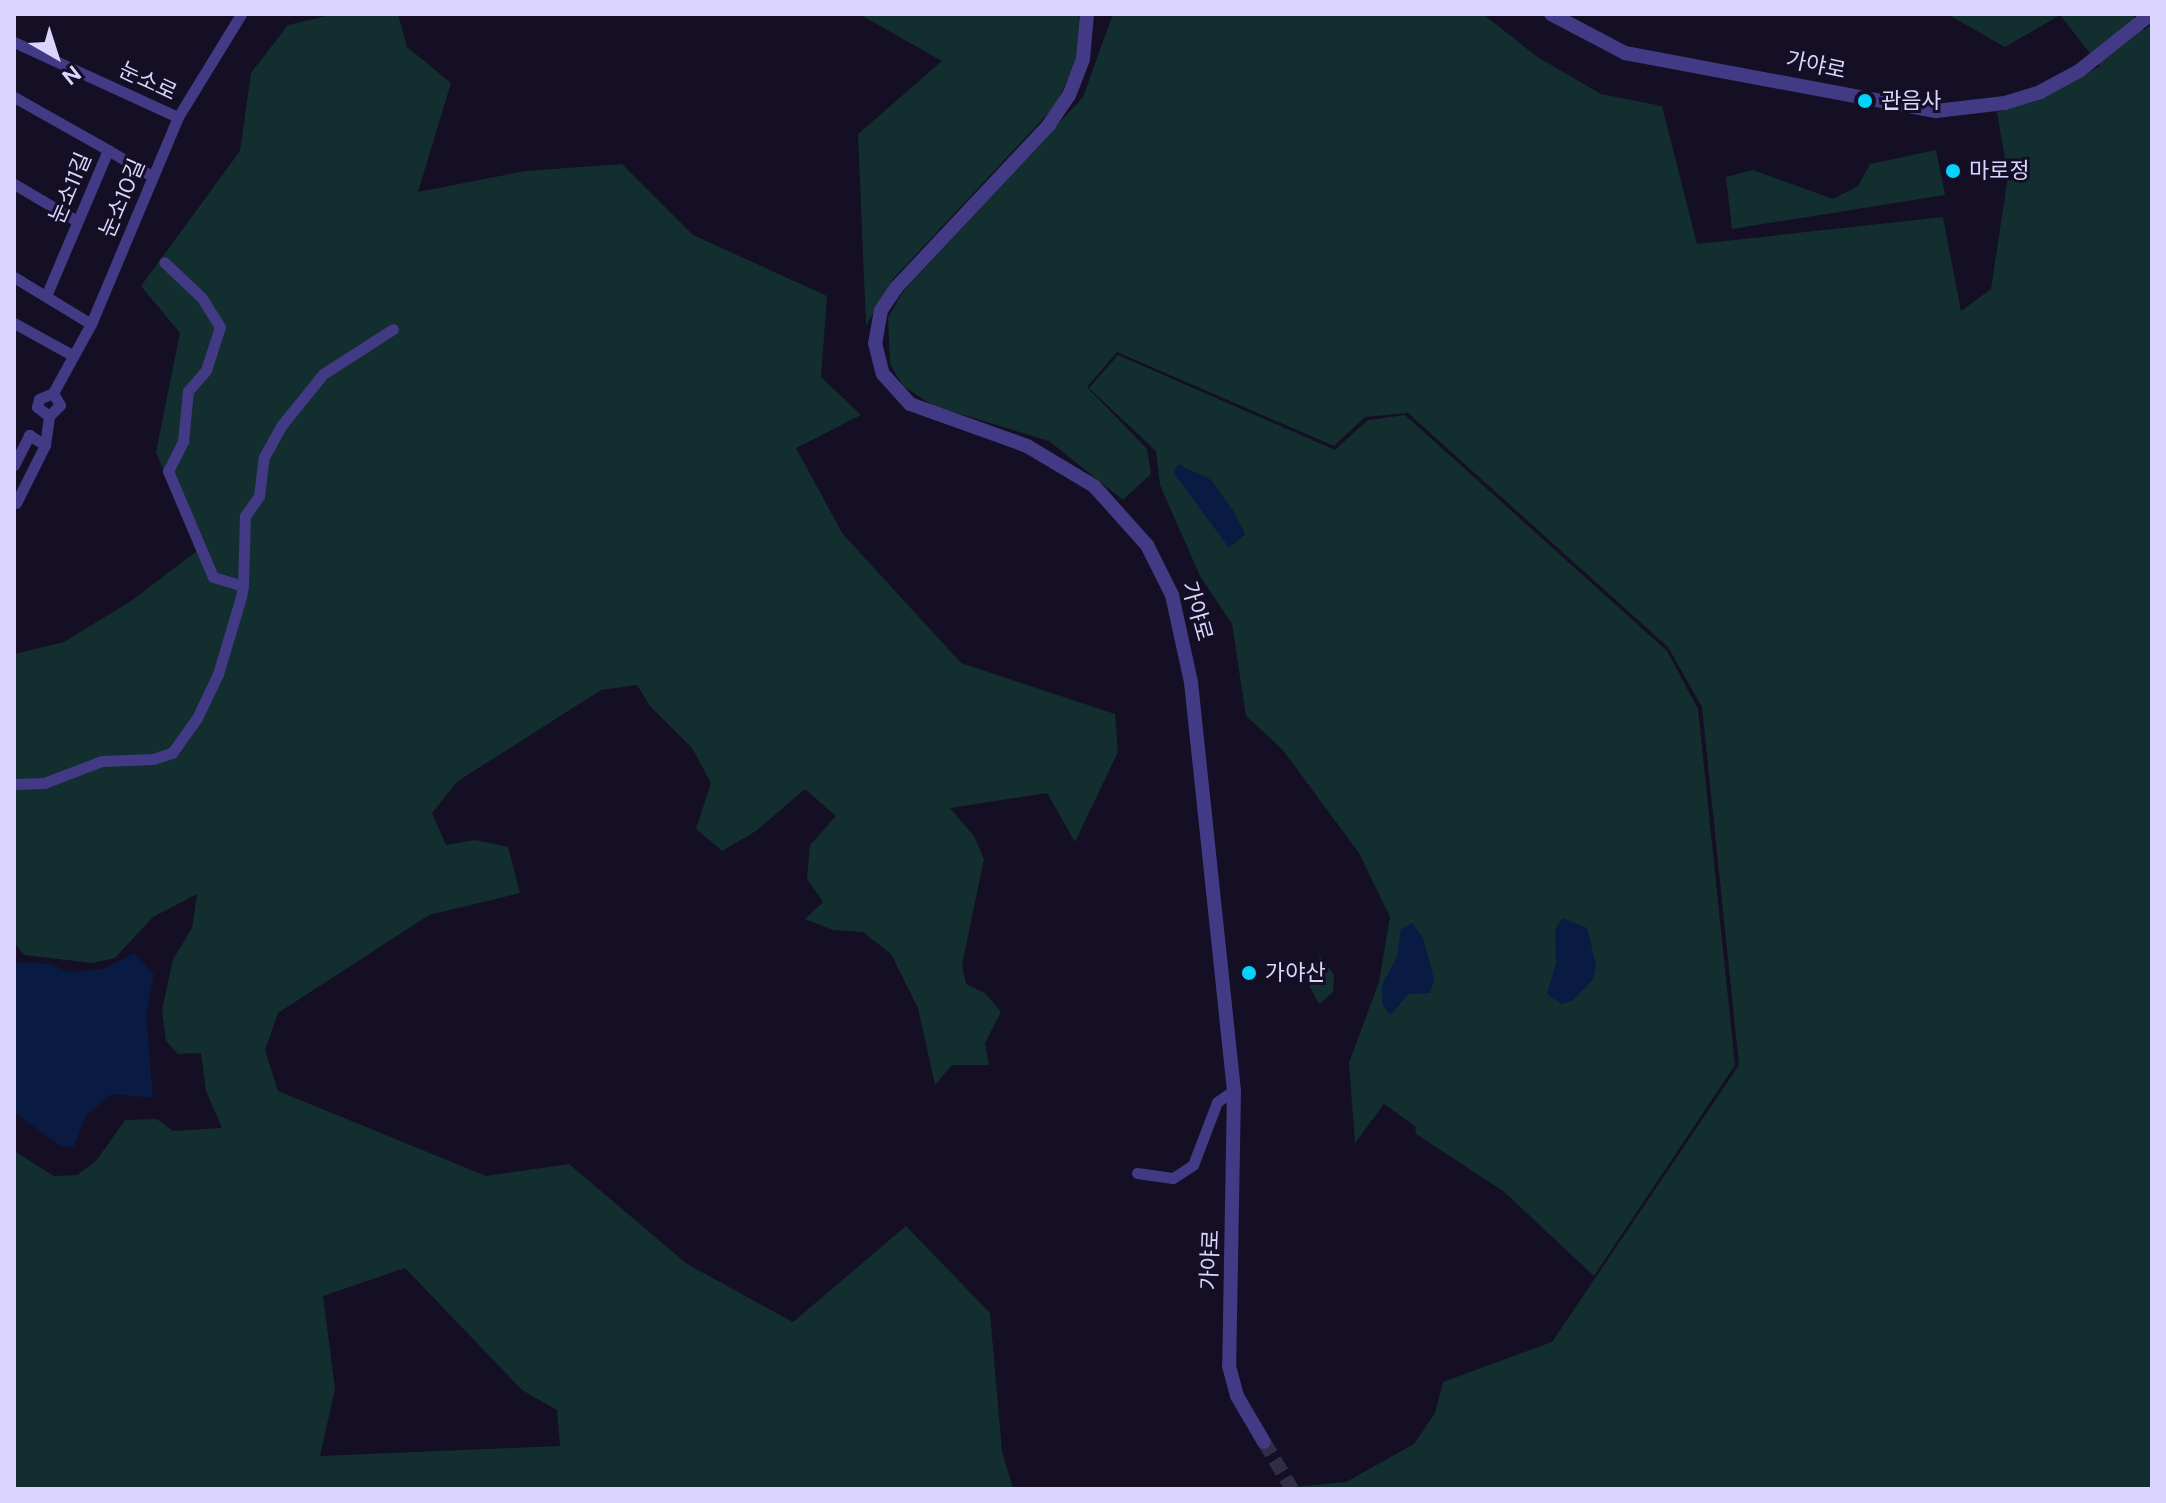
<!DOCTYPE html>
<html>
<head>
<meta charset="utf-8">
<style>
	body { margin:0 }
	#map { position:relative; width:2166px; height:1503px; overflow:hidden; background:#140f25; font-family:"DM Sans","Noto Sans KR",sans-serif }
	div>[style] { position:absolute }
	.green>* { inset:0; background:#122e2f }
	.water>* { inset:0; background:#0a1b43 }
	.tertiary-tunnel>* { height:14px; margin-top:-7px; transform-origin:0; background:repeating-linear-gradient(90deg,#322d46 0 14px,transparent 0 21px) }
	.minor>* { height:11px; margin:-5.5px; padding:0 5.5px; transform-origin:5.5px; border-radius:5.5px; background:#423a84 }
	.tertiary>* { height:14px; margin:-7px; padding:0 7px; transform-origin:7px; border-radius:7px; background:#423a84 }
	.dots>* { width:22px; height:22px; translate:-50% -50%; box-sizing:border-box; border:4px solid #140f25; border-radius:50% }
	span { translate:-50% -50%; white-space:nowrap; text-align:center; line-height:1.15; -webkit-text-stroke:6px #140f25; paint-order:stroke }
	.street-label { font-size:22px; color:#dbd4ff }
	.poi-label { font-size:22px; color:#dbd4ff }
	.left { translate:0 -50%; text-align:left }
	.frame { position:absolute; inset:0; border:16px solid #dbd4ff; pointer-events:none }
	.north { position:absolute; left:16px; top:16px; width:80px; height:80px; -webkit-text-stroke:6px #140f25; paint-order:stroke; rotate:141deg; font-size:22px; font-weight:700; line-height:32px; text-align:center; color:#dbd4ff }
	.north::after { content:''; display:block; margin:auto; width:28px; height:36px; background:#dbd4ff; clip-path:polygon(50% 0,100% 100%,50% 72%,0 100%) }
</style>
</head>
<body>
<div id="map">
	<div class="green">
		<div style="clip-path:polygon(evenodd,335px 14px,398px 14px,407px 47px,451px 83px,418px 192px,525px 171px,622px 164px,693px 235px,827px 296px,821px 377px,861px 415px,796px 448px,842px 533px,961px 663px,1115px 714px,1118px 752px,1075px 842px,1047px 793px,950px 808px,974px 836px,984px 859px,962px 965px,966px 984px,985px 993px,1001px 1012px,985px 1043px,989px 1065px,952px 1065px,935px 1085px,918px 1008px,891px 954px,863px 932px,833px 930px,805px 919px,823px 902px,807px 879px,810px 845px,836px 816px,805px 789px,756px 831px,722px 851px,696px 829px,711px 783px,692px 748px,650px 706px,637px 685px,601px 690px,458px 781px,432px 813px,446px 845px,475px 840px,508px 847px,520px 893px,429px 915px,278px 1013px,265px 1050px,278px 1091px,486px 1176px,569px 1164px,687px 1264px,793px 1322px,906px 1226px,990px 1313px,1002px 1452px,1013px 1488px,1018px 1489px,14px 1489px,14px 1151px,54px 1176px,77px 1175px,96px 1161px,125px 1120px,157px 1119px,173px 1131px,222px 1128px,206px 1091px,201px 1053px,178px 1054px,166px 1041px,162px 1010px,173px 959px,192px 928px,197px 894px,153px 917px,115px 958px,93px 963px,24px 955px,14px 942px,14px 654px,64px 642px,131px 601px,197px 551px,156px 452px,180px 333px,141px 286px,240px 151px,251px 73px,288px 25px,335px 14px,405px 1268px,522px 1390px,557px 1410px,560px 1446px,320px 1456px,335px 1389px,323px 1296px,405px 1268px)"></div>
		<div style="clip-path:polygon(859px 14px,1078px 14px,1079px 20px,1077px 59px,1055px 106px,893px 279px,866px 326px,858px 134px,942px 61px)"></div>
		<div style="clip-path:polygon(1113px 14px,1483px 14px,1536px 56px,1601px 94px,1662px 106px,1697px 244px,1943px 217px,1961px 311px,1991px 289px,2008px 176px,1997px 112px,2040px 100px,2100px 66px,2060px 15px,2005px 47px,1947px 14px,2132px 14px,2144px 30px,2152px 24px,2152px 1489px,1273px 1489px,1346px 1482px,1414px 1444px,1435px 1413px,1443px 1382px,1552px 1342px,1739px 1065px,1702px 707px,1668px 647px,1408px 413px,1365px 417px,1334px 446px,1117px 352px,1087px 387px,1147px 449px,1151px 474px,1123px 500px,1049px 441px,934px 406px,903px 386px,890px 364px,888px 318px,902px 293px,1083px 97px)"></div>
		<div style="clip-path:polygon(1936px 150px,1945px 195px,1732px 229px,1726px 177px,1753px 170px,1833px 199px,1858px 186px,1870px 164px)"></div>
		<div style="clip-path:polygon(1118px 355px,1335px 450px,1368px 420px,1405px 415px,1667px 651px,1698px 709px,1735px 1065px,1594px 1276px,1503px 1191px,1416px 1134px,1415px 1126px,1384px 1104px,1355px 1143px,1349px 1063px,1379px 982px,1390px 917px,1359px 853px,1282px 749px,1246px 716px,1232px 624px,1200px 576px,1160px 485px,1156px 451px,1089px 388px)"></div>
		<div style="clip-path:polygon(1320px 956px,1334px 975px,1333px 992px,1319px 1004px,1308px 983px)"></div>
	</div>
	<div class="water">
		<div style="clip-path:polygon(1178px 464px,1211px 480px,1234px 512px,1245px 534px,1229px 548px,1174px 473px)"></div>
		<div style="clip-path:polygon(1562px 918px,1587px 928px,1596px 965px,1593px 979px,1572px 1001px,1561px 1004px,1547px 994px,1556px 963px,1555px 930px)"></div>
		<div style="clip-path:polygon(1412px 923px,1423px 938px,1434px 979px,1430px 993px,1409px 994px,1390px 1015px,1382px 1003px,1382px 985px,1397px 957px,1401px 929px)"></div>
		<div style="clip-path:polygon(134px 953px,154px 975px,146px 1013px,153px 1098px,112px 1094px,86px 1115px,74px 1146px,62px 1147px,14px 1112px,14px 962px,52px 964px,68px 972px,104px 969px)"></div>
	</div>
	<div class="tertiary-tunnel">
		<div style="left:1264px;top:1442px;width:55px;rotate:59.2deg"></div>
	</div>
	<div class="minor">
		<div style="left:14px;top:42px;width:180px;rotate:24.6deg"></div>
		<div style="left:14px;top:97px;width:108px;rotate:29.4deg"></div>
		<div style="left:108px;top:150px;width:159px;rotate:113deg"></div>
		<div style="left:108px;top:150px;width:51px;rotate:30.6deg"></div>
		<div style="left:14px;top:184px;width:73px;rotate:30.4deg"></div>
		<div style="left:14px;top:277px;width:90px;rotate:31.4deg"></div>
		<div style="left:14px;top:323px;width:66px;rotate:28.9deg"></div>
		<div style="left:53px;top:393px;width:14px;rotate:60deg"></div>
		<div style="left:60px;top:405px;width:16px;rotate:135deg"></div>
		<div style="left:49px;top:416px;width:15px;rotate:-143deg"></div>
		<div style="left:37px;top:407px;width:8px;rotate:-76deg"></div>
		<div style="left:39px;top:399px;width:15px;rotate:-23deg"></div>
		<div style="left:53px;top:393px;width:79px;rotate:-61.2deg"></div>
		<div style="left:91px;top:324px;width:225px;rotate:-67.2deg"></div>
		<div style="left:178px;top:117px;width:121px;rotate:-58.5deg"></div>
		<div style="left:14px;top:465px;width:34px;rotate:-63deg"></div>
		<div style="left:29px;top:435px;width:19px;rotate:32deg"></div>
		<div style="left:16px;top:503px;width:65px;rotate:-63.4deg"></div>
		<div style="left:45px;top:445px;width:29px;rotate:-82deg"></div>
		<div style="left:243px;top:586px;width:70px;rotate:-88.4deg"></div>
		<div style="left:245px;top:516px;width:24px;rotate:-55deg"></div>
		<div style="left:259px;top:496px;width:39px;rotate:-83deg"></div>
		<div style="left:264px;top:457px;width:35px;rotate:-61deg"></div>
		<div style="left:281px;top:426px;width:67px;rotate:-51.1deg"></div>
		<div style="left:323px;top:374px;width:83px;rotate:-32.7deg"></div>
		<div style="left:14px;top:784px;width:30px;rotate:-2deg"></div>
		<div style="left:44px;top:783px;width:62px;rotate:-20.8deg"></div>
		<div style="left:102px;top:761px;width:51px;rotate:-2.2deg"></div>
		<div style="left:153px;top:759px;width:20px;rotate:-18deg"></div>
		<div style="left:172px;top:753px;width:43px;rotate:-54.5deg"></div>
		<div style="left:197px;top:718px;width:49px;rotate:-64.5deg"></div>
		<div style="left:218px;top:674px;width:80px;rotate:-73.4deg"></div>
		<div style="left:241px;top:597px;width:11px;rotate:-80deg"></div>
		<div style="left:243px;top:586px;width:31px;rotate:-163deg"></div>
		<div style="left:213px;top:577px;width:115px;rotate:-113deg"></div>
		<div style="left:168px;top:471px;width:34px;rotate:-63deg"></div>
		<div style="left:183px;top:441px;width:50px;rotate:-84.3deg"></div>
		<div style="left:188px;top:391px;width:28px;rotate:-49deg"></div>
		<div style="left:206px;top:370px;width:45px;rotate:-72deg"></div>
		<div style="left:220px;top:327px;width:34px;rotate:-122deg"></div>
		<div style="left:202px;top:298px;width:52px;rotate:-136.5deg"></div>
		<div style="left:1137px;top:1173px;width:36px;rotate:8deg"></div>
		<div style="left:1173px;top:1178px;width:24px;rotate:-33deg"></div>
		<div style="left:1193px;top:1165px;width:67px;rotate:-69.1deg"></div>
		<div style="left:1217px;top:1102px;width:21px;rotate:-35deg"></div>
	</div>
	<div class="tertiary">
		<div style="left:1087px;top:14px;width:45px;rotate:95.1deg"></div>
		<div style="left:1083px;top:59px;width:39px;rotate:111deg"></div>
		<div style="left:1069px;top:95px;width:36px;rotate:124deg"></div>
		<div style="left:1049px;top:125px;width:224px;rotate:133.2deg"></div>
		<div style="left:896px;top:288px;width:27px;rotate:124deg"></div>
		<div style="left:881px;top:310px;width:34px;rotate:100deg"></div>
		<div style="left:875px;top:343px;width:32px;rotate:76deg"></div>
		<div style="left:883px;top:374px;width:40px;rotate:48deg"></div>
		<div style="left:910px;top:404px;width:124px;rotate:19.7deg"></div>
		<div style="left:1027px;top:446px;width:78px;rotate:30.8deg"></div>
		<div style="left:1094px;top:486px;width:79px;rotate:48.1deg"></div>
		<div style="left:1147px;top:545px;width:56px;rotate:63.4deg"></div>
		<div style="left:1172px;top:595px;width:89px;rotate:77.7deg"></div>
		<div style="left:1191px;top:682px;width:410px;rotate:84deg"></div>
		<div style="left:1234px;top:1090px;width:276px;rotate:91deg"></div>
		<div style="left:1229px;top:1366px;width:31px;rotate:75deg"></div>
		<div style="left:1237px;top:1396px;width:53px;rotate:59.6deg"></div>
		<div style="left:1551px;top:14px;width:84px;rotate:27.8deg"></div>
		<div style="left:1625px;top:53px;width:316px;rotate:10.6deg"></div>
		<div style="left:1936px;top:111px;width:69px;rotate:-6.6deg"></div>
		<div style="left:2005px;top:103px;width:37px;rotate:-17deg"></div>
		<div style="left:2040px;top:92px;width:44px;rotate:-28.3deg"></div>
		<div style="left:2079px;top:71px;width:92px;rotate:-38.4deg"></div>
	</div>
	<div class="dots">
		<div style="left:1865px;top:101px;background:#02d2fc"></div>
		<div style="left:1953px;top:171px;background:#02d2fc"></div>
		<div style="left:1249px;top:973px;background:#02d2fc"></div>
	</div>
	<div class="street-label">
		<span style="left:1816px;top:65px;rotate:12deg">가야로</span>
		<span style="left:148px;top:81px;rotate:25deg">눈소로</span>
		<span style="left:70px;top:188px;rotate:-67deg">눈소11길</span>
		<span style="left:122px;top:198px;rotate:-67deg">눈소10길</span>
		<span style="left:1197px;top:611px;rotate:74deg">가야로</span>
		<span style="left:1210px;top:1260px;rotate:-88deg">가야로</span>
	</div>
	<div class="poi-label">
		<span class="left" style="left:1881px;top:101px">관음사</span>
		<span class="left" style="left:1969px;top:171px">마로정</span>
		<span class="left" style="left:1265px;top:973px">가야산</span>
	</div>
	<div class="frame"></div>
	<div class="north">N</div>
</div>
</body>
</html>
